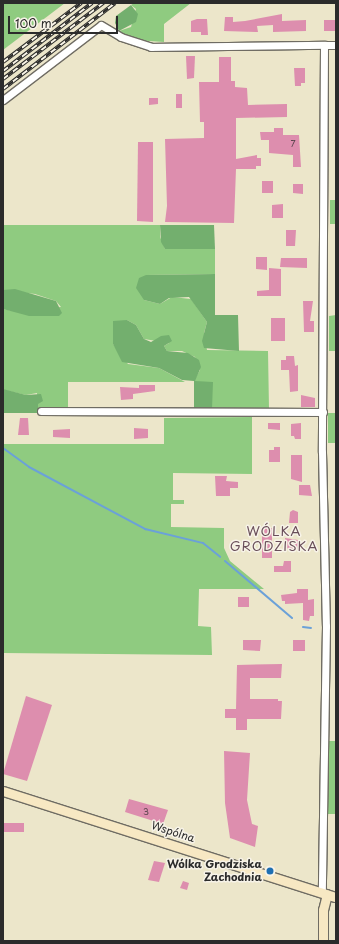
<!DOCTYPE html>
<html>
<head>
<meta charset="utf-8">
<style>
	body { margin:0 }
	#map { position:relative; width:339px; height:944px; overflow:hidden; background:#ece6ca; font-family:"Playpen Sans",sans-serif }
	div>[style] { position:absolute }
	.green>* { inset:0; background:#8fcb80 }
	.forest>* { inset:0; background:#73af6e }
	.stream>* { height:2px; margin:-1px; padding:0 1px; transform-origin:1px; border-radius:1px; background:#6ba1d8 }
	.building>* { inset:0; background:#dd8eae }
	.roads { filter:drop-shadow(1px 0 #6f6c63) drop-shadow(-1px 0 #6f6c63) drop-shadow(0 1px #6f6c63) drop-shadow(0 -1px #6f6c63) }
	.street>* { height:7px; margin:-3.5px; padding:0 3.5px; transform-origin:3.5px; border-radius:3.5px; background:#fff }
	.secondary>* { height:9px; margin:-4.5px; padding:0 4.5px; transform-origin:4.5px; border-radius:4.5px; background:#f7e8c3 }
	.rail>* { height:3.5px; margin-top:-1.75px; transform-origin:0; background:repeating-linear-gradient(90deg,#f7f3e8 0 6px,#2b2b2b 0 12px); box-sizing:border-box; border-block:1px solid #2b2b2b }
	.dots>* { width:11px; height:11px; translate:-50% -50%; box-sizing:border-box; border:2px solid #f7f3e8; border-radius:50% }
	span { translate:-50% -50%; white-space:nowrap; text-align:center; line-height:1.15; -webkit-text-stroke:3px #f7f3e8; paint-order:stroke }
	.number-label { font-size:9px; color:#58444c }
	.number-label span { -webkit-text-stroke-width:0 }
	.street-label { font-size:11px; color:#2b2b2b }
	.poi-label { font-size:11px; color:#2b2b2b; font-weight:700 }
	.right { translate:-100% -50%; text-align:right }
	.quarter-label { font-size:13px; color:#694e59; letter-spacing:1px }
	.frame { position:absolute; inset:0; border:4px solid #2b2b2b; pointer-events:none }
	.scale { position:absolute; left:8px; top:16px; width:110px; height:18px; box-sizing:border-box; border:2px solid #2b2b2b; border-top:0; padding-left:5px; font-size:12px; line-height:14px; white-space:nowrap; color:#2b2b2b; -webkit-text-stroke:3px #f7f3e8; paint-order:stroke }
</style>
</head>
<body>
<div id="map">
	<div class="green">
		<div style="clip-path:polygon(3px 3px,65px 3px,3px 50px)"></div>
		<div style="clip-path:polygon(134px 3px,191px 3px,164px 24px,164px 42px,134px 40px,119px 31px,131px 27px,136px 9px,131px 5px)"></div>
		<div style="clip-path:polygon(330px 200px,336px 200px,336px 224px,330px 224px)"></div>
		<div style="clip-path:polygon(3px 225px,160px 225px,160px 237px,165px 249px,215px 249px,215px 274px,146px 275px,144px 300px,160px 304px,172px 297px,191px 299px,207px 322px,204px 333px,207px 350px,268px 351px,269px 409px,212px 409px,194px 381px,200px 370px,195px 357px,182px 351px,167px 351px,164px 346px,169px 343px,144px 339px,136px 325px,127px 320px,113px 344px,128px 364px,159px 368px,185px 382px,68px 382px,68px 408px,38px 409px,37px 393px,26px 395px,4px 390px,3px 309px,13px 311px,61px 307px,56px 301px,35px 294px,3px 290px)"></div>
		<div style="clip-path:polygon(336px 315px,336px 351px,329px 351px,329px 316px)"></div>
		<div style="clip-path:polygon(328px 413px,336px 413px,336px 443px,328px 443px)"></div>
		<div style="clip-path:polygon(252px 417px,252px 474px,173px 473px,173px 500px,184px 500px,184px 504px,171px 504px,171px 527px,224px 528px,224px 548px,230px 561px,264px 589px,199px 589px,198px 626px,211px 627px,212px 655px,3px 653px,3px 444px,164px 444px,164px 418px)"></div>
		<div style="clip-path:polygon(328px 741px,336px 741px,336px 814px,327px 814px)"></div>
	</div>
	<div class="forest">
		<div style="clip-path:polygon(131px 5px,138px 14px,136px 22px,119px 31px,115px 23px,116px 16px)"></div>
		<div style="clip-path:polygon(160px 225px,214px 225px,215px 249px,165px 249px,161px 242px)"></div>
		<div style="clip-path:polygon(215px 274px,215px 315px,238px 315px,239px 351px,204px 348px,202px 341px,207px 322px,189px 297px,169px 298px,160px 304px,144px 300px,136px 288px,139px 278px,146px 275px)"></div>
		<div style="clip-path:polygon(15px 289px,56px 301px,62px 313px,59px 316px,29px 316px,3px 309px,3px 290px)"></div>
		<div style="clip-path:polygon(127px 320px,136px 325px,144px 339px,151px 342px,161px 336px,169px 335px,172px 341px,164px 346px,167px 351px,188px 353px,199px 360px,201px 367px,195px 381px,213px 382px,212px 409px,194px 409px,194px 381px,182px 380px,159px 368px,122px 362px,113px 344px,113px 321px)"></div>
		<div style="clip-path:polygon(3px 389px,26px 395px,41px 394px,43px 401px,38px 404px,38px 413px,3px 413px)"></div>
	</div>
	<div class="stream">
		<div style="left:3px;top:448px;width:32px;rotate:36deg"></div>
		<div style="left:29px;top:467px;width:132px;rotate:28.1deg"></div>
		<div style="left:145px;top:529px;width:60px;rotate:13.6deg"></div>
		<div style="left:203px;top:543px;width:22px;rotate:39deg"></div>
		<div style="left:225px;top:561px;width:88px;rotate:40.4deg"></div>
		<div style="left:303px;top:627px;width:8px;rotate:7deg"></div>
	</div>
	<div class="building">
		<div style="clip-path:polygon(282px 14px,282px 21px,306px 20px,306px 31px,273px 32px,273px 25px,257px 26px,258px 32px,224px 31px,225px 17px,233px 17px,233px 22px,245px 21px)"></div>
		<div style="clip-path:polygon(197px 19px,207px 19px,208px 35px,201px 35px,201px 32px,191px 32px,191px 21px)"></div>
		<div style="clip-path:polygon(324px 20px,336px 20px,336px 31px,324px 31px)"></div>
		<div style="clip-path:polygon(186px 56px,195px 56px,194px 78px,187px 79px)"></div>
		<div style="clip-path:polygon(219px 57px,231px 57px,231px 81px,235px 81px,235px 87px,247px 88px,248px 105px,287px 104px,287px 117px,236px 118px,236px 159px,257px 155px,257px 158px,261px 158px,261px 166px,256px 166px,256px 169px,236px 169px,234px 223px,165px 222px,167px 206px,165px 139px,204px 138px,204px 122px,200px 122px,199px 82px,219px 82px)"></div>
		<div style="clip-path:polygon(294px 68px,305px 68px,305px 83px,301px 83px,301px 86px,295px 86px)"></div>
		<div style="clip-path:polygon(176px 94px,182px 94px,182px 108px,176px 108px)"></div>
		<div style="clip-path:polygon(149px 98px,158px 98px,158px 104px,149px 105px)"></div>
		<div style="clip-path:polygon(274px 128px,283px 128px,283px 135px,299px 135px,301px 167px,293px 167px,293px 155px,269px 153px,269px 140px,261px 140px,260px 132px,274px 132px)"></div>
		<div style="clip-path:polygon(138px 142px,153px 142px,153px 222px,137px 221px)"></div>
		<div style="clip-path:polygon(262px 181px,273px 181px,273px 193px,262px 193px)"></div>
		<div style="clip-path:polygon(293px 184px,303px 184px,303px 194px,293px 193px)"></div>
		<div style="clip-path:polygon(283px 204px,283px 218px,272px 218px,272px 205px)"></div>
		<div style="clip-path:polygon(286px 230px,296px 230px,295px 246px,286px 246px)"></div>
		<div style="clip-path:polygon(256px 257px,267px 257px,267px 270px,256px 269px)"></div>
		<div style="clip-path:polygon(281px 258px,307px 258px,307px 268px,280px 267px)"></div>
		<div style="clip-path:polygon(269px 268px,281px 269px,281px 296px,257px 296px,257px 291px,269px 290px)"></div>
		<div style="clip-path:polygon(303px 301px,313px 301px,310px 321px,314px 321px,314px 332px,304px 332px)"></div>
		<div style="clip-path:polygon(271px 318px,285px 318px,285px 341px,271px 341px)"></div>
		<div style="clip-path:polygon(286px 356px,294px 356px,295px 366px,298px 365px,298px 391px,290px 392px,289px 370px,281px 370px,281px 360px,286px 360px)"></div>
		<div style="clip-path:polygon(139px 385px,155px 385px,155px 391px,133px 394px,133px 399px,121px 400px,120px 387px,139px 388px)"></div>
		<div style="clip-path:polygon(301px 395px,315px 398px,315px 407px,301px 407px)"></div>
		<div style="clip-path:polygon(20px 418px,28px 418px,29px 435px,18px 435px)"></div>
		<div style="clip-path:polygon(268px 423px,280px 423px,280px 430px,268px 429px)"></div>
		<div style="clip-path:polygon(301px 423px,301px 439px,295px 439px,294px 436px,291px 436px,291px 424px)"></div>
		<div style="clip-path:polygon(134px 428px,148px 429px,148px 438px,134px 439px)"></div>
		<div style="clip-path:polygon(70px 429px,70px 438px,53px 437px,53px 430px)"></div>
		<div style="clip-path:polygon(274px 447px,280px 447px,280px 462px,269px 462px,269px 450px,274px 450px)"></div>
		<div style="clip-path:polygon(291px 455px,302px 455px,302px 482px,291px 479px)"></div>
		<div style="clip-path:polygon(215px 476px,227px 476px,226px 481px,238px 482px,238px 488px,230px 488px,230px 496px,216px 496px)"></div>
		<div style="clip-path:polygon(299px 485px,310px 485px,312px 496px,299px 495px)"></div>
		<div style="clip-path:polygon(293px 510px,298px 512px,298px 523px,289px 523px,290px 512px)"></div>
		<div style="clip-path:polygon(262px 528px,272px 528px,272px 558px,262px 558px)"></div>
		<div style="clip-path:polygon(285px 538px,298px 540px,299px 550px,285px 548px)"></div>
		<div style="clip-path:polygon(284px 561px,291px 561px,291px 572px,274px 572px,274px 566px,283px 566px)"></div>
		<div style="clip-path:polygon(297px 589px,308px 589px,308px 600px,314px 599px,314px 616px,310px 616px,309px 621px,303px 620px,303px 603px,285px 604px,285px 601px,282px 601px,281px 595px,297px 593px)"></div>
		<div style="clip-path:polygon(238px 597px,249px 597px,249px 607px,238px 607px)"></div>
		<div style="clip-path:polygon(243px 640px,261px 640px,260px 651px,243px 650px)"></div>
		<div style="clip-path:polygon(293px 640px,305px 640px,305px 651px,293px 651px)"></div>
		<div style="clip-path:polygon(282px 664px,281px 678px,250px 678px,250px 699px,278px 699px,278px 701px,282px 701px,281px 719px,247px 719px,247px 730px,236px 730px,236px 718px,225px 718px,225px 709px,236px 709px,237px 665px)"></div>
		<div style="clip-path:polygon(26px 696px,52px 705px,27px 781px,3px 774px)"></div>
		<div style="clip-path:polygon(224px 751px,250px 753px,247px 800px,252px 824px,258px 826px,255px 847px,230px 838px,225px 803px)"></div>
		<div style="clip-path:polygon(129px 799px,168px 810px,163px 824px,125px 812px)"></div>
		<div style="clip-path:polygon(3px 823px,24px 823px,24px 832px,3px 832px)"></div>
		<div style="clip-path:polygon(154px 861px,165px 863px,159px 882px,148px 880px)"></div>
		<div style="clip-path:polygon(183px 881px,189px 883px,187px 890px,180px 888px)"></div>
	</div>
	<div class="roads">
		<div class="street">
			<div style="left:324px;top:45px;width:12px"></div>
			<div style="left:3px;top:100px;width:123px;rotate:-37.4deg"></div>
			<div style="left:101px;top:25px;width:23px;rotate:31deg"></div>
			<div style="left:121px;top:37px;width:32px;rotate:18deg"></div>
			<div style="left:151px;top:47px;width:173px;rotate:-0.7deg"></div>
			<div style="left:324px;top:45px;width:407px;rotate:90.3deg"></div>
			<div style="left:322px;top:452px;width:174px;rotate:88.7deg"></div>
			<div style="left:326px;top:626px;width:266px;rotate:90.9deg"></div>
			<div style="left:41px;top:411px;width:282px;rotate:0.2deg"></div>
		</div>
		<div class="secondary">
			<div style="left:3px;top:791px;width:349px;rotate:17.7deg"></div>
			<div style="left:323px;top:941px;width:31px;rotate:-90deg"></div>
			<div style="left:323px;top:910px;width:16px;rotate:-76deg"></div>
		</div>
	</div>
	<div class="rail">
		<div style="left:3px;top:62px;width:98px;rotate:-37.1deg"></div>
		<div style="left:3px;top:71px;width:112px;rotate:-37.4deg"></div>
		<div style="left:3px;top:79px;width:126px;rotate:-37.2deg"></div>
		<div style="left:3px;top:89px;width:141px;rotate:-37.5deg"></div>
	</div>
	<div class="dots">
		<div style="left:270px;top:871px;background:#1f6fb2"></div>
	</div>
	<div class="number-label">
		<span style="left:293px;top:143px">7</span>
		<span style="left:146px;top:811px">3</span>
	</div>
	<div class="street-label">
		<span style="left:173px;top:832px;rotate:18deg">Wspólna</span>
	</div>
	<div class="poi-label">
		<span class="right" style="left:262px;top:871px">Wólka Grodziska<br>Zachodnia</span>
	</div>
	<div class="quarter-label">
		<span style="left:274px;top:539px">WÓLKA<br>GRODZISKA</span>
	</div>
	<div class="frame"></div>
	<div class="scale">100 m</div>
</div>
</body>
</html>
